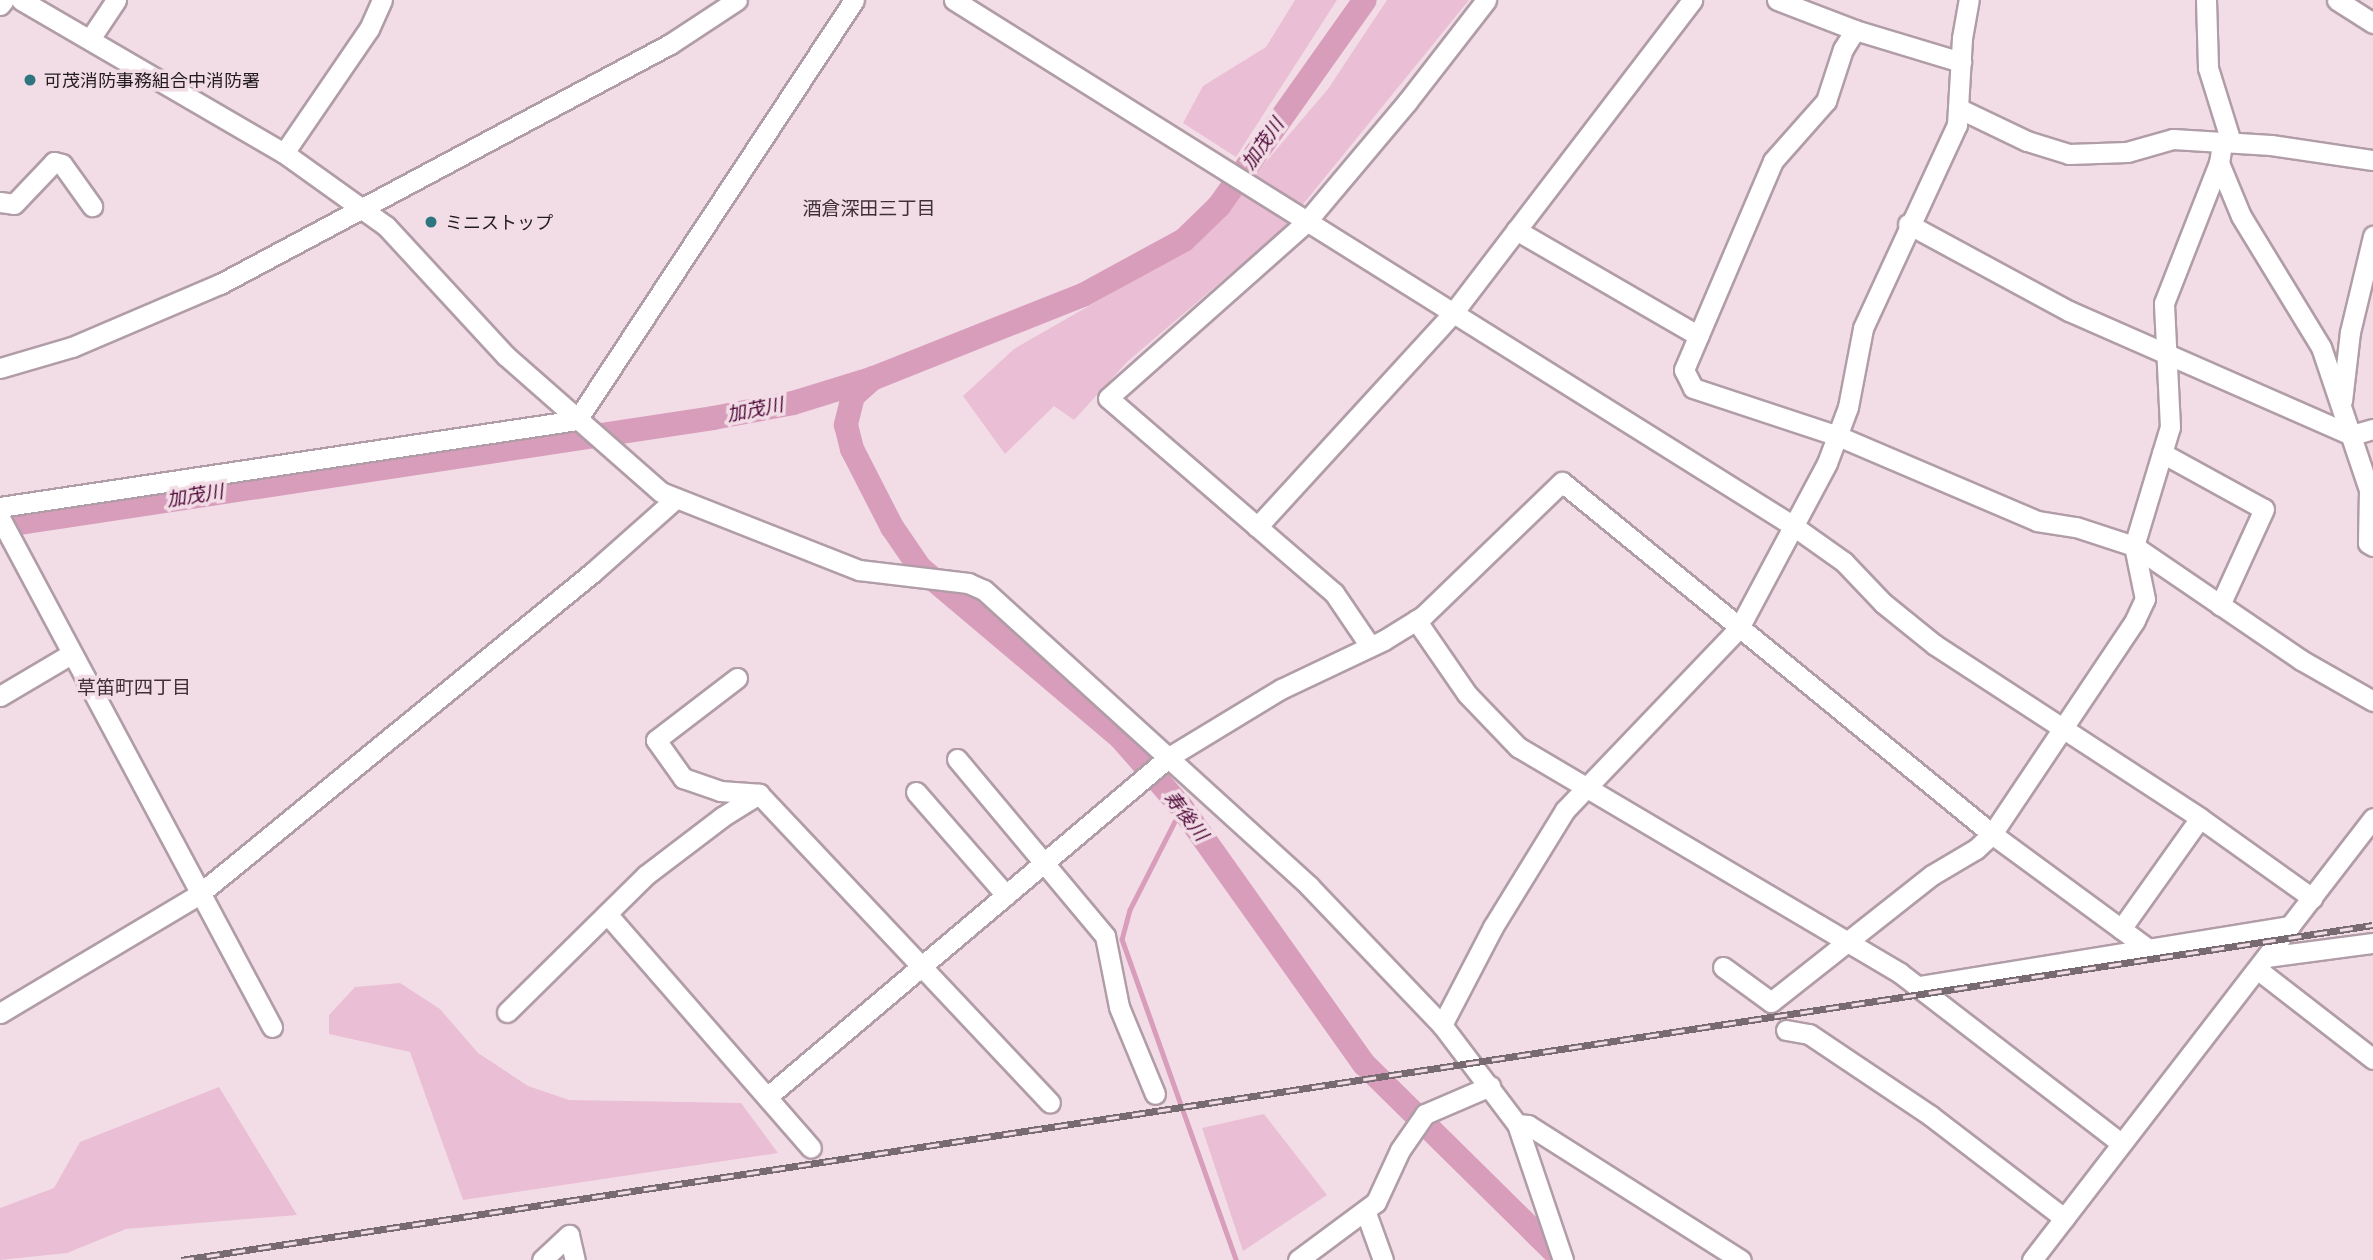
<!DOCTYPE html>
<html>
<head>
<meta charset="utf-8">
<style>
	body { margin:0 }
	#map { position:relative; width:2373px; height:1260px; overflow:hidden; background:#f2dde7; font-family:"Noto Sans","Noto Sans JP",sans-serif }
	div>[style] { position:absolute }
	.green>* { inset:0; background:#eabed4 }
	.stream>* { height:4.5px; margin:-2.25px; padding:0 2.25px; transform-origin:2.25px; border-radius:2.25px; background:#d99dbc }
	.river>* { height:24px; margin:-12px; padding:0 12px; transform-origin:12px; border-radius:12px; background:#d99dbc }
	.roads { filter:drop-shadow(2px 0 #b19da7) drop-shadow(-2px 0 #b19da7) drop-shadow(0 2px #b19da7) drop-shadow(0 -2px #b19da7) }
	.minor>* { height:19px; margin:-9.5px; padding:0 9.5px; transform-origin:9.5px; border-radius:9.5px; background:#fff }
	.rail>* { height:7px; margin-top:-3.5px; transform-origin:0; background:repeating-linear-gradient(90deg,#f2dde7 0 13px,#776a70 0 26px); box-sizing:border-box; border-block:2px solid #776a70 }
	.dots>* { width:19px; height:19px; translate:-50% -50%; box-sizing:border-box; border:4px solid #f2dde7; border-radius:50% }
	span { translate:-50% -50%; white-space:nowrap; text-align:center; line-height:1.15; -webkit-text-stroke:7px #f2dde7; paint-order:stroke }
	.poi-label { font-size:18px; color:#231c1f }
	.left { translate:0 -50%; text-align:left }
	.water-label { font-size:19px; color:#4c0534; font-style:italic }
	.neighbourhood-label { font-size:19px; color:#3f2f37 }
</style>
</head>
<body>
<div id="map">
	<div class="green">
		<div style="clip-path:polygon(1295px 0,1337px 0,1236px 157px,1183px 123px,1203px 86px,1266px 47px)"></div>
		<div style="clip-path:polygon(1387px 0,1469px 0,1283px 229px,1127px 362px,1074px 420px,1054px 406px,1005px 454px,963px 396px,1014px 349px,1155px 268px,1212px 225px,1328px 89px)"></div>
		<div style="clip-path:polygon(400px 983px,440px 1009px,478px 1053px,528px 1086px,569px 1100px,741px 1103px,778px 1153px,463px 1200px,410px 1052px,329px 1034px,329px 1015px,355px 987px)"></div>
		<div style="clip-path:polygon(219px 1087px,297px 1215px,126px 1229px,67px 1253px,0 1260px,0 1208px,54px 1188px,80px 1142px)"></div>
		<div style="clip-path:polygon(1264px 1114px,1327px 1195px,1243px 1251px,1202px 1128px)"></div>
	</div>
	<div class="stream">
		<div style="left:1182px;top:808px;width:114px;rotate:117deg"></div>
		<div style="left:1130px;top:910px;width:30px;rotate:105deg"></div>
		<div style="left:1122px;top:939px;width:341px;rotate:70.4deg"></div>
	</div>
	<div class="river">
		<div style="left:873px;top:378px;width:27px;rotate:138deg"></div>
		<div style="left:853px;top:396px;width:30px;rotate:104deg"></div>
		<div style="left:846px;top:425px;width:25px;rotate:76deg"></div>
		<div style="left:852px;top:449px;width:88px;rotate:62.9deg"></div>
		<div style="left:892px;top:527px;width:50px;rotate:55.7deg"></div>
		<div style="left:920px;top:568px;width:263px;rotate:40.2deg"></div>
		<div style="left:1121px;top:738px;width:93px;rotate:48.9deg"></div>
		<div style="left:1182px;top:808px;width:314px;rotate:54.6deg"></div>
		<div style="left:1364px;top:1064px;width:279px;rotate:44.6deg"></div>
		<div style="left:0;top:526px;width:721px;rotate:-8.61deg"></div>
		<div style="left:713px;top:418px;width:81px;rotate:-10.6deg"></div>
		<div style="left:793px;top:403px;width:85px;rotate:-17.2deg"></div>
		<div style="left:874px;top:378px;width:225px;rotate:-21.7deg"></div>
		<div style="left:1083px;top:295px;width:115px;rotate:-28.6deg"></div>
		<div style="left:1184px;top:240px;width:49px;rotate:-44.2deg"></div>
		<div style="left:1219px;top:206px;width:252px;rotate:-54.7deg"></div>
	</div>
	<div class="roads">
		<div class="minor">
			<div style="left:21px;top:0;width:304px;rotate:30.2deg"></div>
			<div style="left:284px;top:153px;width:125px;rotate:35.6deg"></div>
			<div style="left:386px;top:226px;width:177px;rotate:47.3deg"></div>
			<div style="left:506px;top:356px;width:206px;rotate:41.3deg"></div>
			<div style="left:661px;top:492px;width:213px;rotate:21.5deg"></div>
			<div style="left:859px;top:570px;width:110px;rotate:6.8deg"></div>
			<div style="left:968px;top:583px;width:17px;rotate:24deg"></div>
			<div style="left:984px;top:590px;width:440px;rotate:42.3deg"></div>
			<div style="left:1309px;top:886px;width:192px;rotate:46.3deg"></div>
			<div style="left:1442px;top:1025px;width:124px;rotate:52.9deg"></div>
			<div style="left:1517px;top:1124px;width:144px;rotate:71.3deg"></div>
			<div style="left:954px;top:0;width:989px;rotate:32.07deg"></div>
			<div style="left:1792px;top:525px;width:64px;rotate:35.4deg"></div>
			<div style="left:1844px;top:562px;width:57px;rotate:46.4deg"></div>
			<div style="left:1883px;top:603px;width:67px;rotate:38.9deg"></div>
			<div style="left:1935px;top:645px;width:316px;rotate:33.1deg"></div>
			<div style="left:2200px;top:818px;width:138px;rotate:35.5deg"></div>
			<div style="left:1777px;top:0;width:84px;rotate:21deg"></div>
			<div style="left:1855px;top:30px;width:111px;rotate:16.8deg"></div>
			<div style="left:2206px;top:0;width:68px;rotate:88.3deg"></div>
			<div style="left:2208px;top:68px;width:77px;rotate:72.7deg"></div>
			<div style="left:2337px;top:0;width:43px;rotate:32.6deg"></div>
			<div style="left:0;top:5px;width:6px;rotate:-51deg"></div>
			<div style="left:1855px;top:30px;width:22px;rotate:122deg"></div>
			<div style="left:1843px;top:49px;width:55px;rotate:108.1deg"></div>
			<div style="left:1826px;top:101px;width:80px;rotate:131.5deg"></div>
			<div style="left:1773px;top:161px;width:227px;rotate:113.1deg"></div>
			<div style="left:1684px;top:370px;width:20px;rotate:63deg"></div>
			<div style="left:1693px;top:388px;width:153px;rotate:18.3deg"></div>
			<div style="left:1838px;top:436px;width:216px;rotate:23.1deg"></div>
			<div style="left:2037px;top:521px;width:39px;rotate:9deg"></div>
			<div style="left:2076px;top:527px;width:61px;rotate:18.1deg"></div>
			<div style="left:2134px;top:546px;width:202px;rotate:34.3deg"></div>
			<div style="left:2301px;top:660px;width:83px;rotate:29.7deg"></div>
			<div style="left:90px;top:39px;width:47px;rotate:-56.3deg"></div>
			<div style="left:1958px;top:108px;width:76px;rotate:25.6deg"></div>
			<div style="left:2027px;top:141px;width:44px;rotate:17.2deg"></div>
			<div style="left:2069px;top:154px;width:58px;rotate:-2deg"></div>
			<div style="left:2127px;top:152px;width:48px;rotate:-15.8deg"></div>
			<div style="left:2173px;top:139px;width:98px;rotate:3.5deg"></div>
			<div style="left:2271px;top:145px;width:103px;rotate:8.4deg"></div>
			<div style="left:284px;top:153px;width:150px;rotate:-55.6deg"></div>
			<div style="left:369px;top:29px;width:32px;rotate:-66deg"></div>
			<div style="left:2219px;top:163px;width:57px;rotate:67.5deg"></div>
			<div style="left:2241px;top:216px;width:153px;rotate:58.6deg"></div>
			<div style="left:2321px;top:347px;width:151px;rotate:71.4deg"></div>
			<div style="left:2369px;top:490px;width:53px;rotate:91.1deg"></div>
			<div style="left:2368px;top:543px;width:6px;rotate:31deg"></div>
			<div style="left:0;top:202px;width:14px;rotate:8deg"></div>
			<div style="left:14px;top:204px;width:58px;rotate:-46.4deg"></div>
			<div style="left:54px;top:162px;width:8px;rotate:14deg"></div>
			<div style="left:62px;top:164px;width:52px;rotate:54.5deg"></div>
			<div style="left:1908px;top:224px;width:183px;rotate:28.4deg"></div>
			<div style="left:2069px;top:311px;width:309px;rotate:23.7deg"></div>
			<div style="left:2352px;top:435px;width:22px;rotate:-16deg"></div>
			<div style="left:1516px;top:230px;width:211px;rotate:30.1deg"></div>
			<div style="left:0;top:368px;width:75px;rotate:-16.3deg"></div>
			<div style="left:72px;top:347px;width:161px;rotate:-23.1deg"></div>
			<div style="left:220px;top:284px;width:510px;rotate:-28.07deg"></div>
			<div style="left:670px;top:44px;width:80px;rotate:-33.3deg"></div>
			<div style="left:2342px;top:401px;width:69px;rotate:-83.4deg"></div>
			<div style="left:2350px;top:332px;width:99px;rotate:-76.5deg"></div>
			<div style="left:2162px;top:453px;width:116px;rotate:28.8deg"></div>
			<div style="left:2264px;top:509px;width:106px;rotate:114.6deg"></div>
			<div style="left:0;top:507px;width:584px;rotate:-8.57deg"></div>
			<div style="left:577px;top:420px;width:503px;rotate:-56.59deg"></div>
			<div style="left:0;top:518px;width:577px;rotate:61.88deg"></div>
			<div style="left:1257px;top:527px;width:290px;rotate:-47.5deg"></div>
			<div style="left:1453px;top:313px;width:394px;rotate:-52.6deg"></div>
			<div style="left:1416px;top:620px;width:90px;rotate:55.4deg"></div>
			<div style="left:1467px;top:694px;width:74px;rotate:46.1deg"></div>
			<div style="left:1518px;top:747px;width:444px;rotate:30.6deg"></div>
			<div style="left:1900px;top:973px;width:279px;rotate:37.6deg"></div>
			<div style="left:1370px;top:646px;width:64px;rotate:-124.2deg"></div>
			<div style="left:1334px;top:593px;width:298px;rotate:-139.2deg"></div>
			<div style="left:1108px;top:398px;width:265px;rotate:-41.6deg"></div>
			<div style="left:1306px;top:222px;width:157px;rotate:-49.9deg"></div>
			<div style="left:1407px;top:102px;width:129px;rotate:-52.2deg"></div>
			<div style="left:737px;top:678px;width:102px;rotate:142.6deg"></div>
			<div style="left:656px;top:740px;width:47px;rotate:54.6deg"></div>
			<div style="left:683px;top:778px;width:39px;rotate:19deg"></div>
			<div style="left:720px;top:791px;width:39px;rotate:4deg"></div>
			<div style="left:759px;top:794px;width:424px;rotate:46.7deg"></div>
			<div style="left:0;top:696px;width:82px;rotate:-30.6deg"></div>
			<div style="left:957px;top:759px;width:231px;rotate:50.1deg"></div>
			<div style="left:1105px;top:936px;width:72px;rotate:78.8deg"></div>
			<div style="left:1119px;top:1007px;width:94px;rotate:67.5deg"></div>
			<div style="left:916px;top:792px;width:137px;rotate:48.9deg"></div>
			<div style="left:607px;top:914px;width:310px;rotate:48.9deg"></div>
			<div style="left:2121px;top:929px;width:136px;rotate:-54.6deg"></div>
			<div style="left:2266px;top:957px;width:108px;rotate:-7.5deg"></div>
			<div style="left:1723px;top:967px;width:59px;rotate:36.1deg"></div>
			<div style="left:1771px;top:1002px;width:205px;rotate:-38.3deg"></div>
			<div style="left:1932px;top:875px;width:51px;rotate:-30.6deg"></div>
			<div style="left:1976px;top:849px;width:22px;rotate:-43deg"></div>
			<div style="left:1992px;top:834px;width:257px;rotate:-56.2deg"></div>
			<div style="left:2135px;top:620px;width:23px;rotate:-65deg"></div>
			<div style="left:2145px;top:599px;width:54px;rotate:-101.7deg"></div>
			<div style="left:2134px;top:546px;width:124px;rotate:-73.2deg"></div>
			<div style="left:2170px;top:427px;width:124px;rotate:-92.8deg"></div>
			<div style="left:2164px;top:303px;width:150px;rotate:-68.6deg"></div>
			<div style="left:2219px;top:163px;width:20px;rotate:-81deg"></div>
			<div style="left:2257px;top:969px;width:147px;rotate:37.8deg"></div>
			<div style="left:1919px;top:986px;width:376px;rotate:-9.2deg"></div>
			<div style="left:507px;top:1012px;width:195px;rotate:-44.6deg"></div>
			<div style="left:646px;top:875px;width:96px;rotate:-37.3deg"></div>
			<div style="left:722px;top:817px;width:44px;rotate:-31.9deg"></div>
			<div style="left:0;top:1013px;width:230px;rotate:-30.8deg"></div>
			<div style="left:198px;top:895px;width:510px;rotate:-39.27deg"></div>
			<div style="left:593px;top:572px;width:108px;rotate:-41.6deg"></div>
			<div style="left:1442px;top:1025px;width:110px;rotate:-62.5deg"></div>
			<div style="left:1493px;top:927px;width:137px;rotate:-58.4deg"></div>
			<div style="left:1565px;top:810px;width:252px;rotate:-46.3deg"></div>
			<div style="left:1739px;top:628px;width:187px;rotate:-61.9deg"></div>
			<div style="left:1827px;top:463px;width:60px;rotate:-69.4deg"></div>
			<div style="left:1848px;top:407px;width:80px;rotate:-79.2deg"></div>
			<div style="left:1863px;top:328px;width:224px;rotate:-65.2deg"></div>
			<div style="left:1957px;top:125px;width:87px;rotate:-86.7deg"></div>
			<div style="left:1962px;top:38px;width:39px;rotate:-80deg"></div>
			<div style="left:1786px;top:1030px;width:23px;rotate:10deg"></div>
			<div style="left:1809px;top:1034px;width:147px;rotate:33.9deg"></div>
			<div style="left:1931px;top:1116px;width:168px;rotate:37.5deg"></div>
			<div style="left:767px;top:1097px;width:527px;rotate:-40.22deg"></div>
			<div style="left:1169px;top:757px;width:131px;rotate:-31.3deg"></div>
			<div style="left:1281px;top:689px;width:114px;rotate:-25.4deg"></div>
			<div style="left:1384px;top:640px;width:46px;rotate:-31.6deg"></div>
			<div style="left:1423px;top:616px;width:193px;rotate:-44deg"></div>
			<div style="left:1562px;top:482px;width:556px;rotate:39.3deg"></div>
			<div style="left:1992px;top:834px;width:191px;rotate:36.3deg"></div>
			<div style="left:1517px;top:1124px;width:11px;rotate:5deg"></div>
			<div style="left:1528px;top:1125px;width:252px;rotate:32.4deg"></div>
			<div style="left:1366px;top:1213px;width:50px;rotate:70.1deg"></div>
			<div style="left:542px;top:1260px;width:37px;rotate:-43deg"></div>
			<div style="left:569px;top:1235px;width:26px;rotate:77deg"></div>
			<div style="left:1298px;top:1260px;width:97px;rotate:-36.6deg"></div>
			<div style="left:1376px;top:1202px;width:57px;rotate:-65.2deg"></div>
			<div style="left:1400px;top:1150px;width:44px;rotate:-55.2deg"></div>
			<div style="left:1425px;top:1114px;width:71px;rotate:-23.3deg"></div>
			<div style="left:2032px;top:1260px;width:558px;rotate:-52.35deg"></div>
		</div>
	</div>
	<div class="rail">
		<div style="left:181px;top:1260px;width:2217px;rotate:-8.69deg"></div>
	</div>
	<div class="dots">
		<div style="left:30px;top:80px;background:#2e7580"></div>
		<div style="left:431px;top:222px;background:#2e7580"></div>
	</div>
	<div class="poi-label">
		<span class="left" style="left:44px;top:80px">可茂消防事務組合中消防署</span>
		<span class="left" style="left:445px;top:222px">ミニストップ</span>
	</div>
	<div class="water-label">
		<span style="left:1263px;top:144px;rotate:-55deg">加茂川</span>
		<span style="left:755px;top:410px;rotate:-11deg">加茂川</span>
		<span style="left:195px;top:496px;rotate:-9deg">加茂川</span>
		<span style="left:1186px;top:816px;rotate:52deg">寿後川</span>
	</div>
	<div class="neighbourhood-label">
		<span style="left:869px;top:209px">酒倉深田三丁目</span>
		<span style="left:134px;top:688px">草笛町四丁目</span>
	</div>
</div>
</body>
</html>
